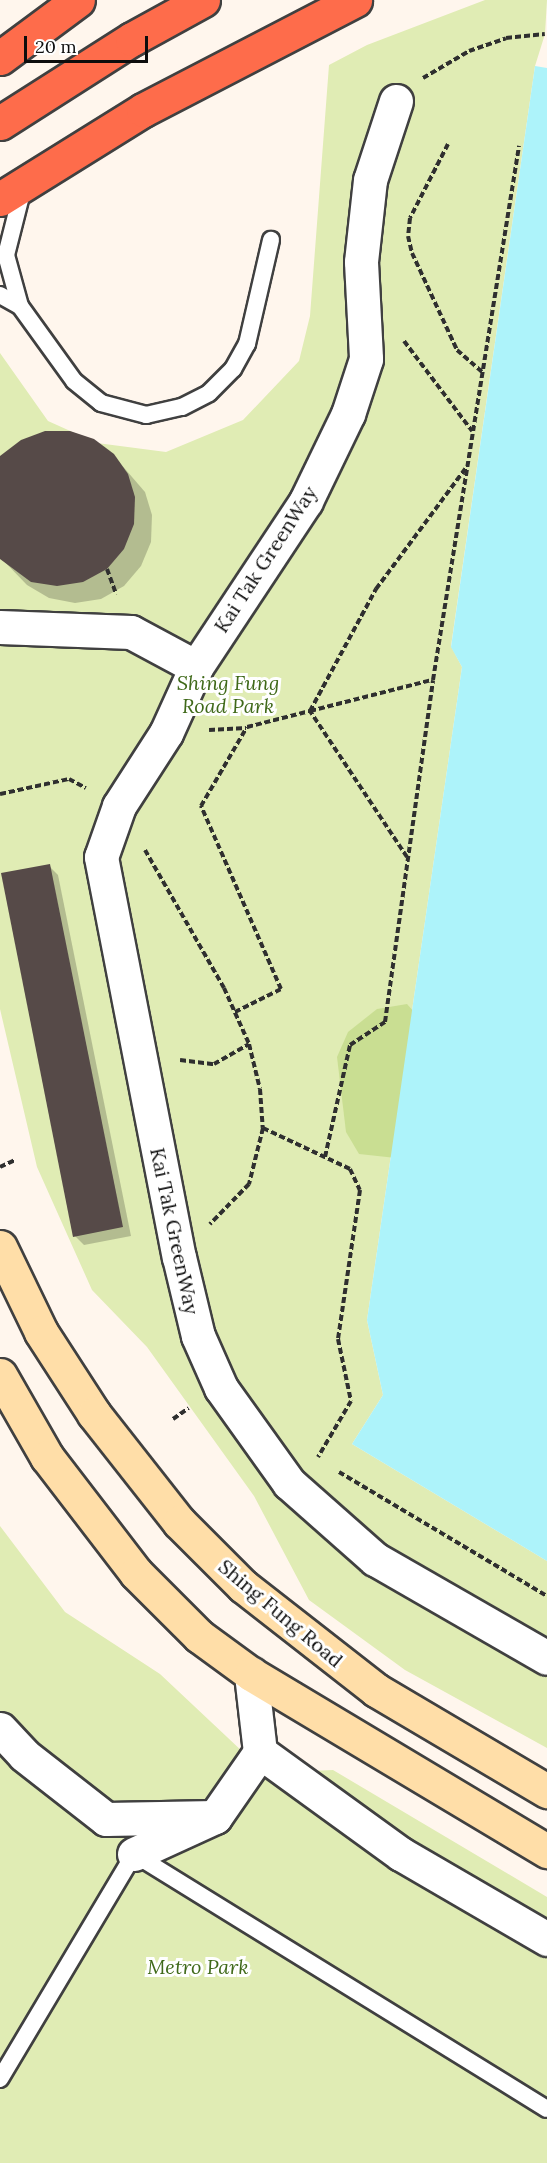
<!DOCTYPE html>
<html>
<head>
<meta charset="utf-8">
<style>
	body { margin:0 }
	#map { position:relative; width:547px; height:2163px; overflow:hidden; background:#fff6ed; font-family:Lora,serif }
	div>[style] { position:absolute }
	.green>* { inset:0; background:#e0ecb4 }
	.forest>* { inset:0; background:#c9de92 }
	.water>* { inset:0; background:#adf3fa }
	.shadow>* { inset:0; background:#0003 }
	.building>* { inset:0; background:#564a48 }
	.path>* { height:4px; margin-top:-2px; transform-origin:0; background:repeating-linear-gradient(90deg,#2f2f2f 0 6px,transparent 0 9px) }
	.roads { filter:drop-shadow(2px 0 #404040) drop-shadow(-2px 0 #404040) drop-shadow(0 2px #404040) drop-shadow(0 -2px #404040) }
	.lane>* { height:16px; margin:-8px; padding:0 8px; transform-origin:8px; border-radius:8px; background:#fff }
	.street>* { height:33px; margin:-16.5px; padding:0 16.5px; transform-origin:16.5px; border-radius:16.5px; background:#fff }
	.secondary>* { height:33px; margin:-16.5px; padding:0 16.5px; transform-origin:16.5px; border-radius:16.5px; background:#ffdea8 }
	.highway>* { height:33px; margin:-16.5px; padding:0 16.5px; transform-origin:16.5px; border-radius:16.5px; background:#fe6c4b }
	span { translate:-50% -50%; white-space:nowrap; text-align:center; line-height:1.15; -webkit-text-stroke:6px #fff; paint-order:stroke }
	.street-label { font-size:20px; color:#0d0d0d }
	.park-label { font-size:20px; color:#3f6919; font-style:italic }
	.scale { position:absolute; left:24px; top:36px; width:124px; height:27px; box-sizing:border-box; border:3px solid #0d0d0d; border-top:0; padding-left:8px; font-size:18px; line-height:21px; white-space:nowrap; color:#0d0d0d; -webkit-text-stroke:4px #fff; paint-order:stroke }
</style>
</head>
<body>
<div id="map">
	<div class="green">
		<div style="clip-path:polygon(485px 0,547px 0,545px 34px,535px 66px,451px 646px,462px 667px,367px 1320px,383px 1395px,352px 1444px,547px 1561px,547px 1748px,405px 1670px,309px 1600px,254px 1496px,147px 1347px,92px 1290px,37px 1167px,0 1009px,0 353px,48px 421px,97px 443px,166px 452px,243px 420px,299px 361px,310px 316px,329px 65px,367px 45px)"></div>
		<div style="clip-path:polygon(0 1526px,65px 1612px,160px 1674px,278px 1785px,290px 1772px,333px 1770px,547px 1897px,547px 2163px,0 2163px)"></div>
	</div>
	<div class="forest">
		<div style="clip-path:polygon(407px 1004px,423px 1022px,396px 1158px,359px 1154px,346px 1132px,337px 1057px,348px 1032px,377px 1009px)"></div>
	</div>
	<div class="water">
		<div style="clip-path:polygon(535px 66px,547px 68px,547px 1561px,352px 1444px,383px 1395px,367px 1320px,462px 667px,451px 647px)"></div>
	</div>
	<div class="shadow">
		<div style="clip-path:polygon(113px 455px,145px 492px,152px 515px,151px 542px,141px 566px,124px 586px,101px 599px,75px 603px,49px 598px,27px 585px,0 557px,0 459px)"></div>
		<div style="clip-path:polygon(49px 866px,58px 875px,131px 1236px,84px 1245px,75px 1236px)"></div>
	</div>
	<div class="building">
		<div style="clip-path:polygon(45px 431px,70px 431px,94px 439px,114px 454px,128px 474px,135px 497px,134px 524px,124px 549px,107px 569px,83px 582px,57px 586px,31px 582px,0 559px,0 456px,21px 440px)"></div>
		<div style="clip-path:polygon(50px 864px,123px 1227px,73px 1237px,1px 873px)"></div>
	</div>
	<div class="path">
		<div style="left:423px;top:78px;width:53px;rotate:-30.4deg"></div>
		<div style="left:469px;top:51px;width:39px;rotate:-19deg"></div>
		<div style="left:506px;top:38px;width:39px;rotate:-6deg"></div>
		<div style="left:448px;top:144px;width:83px;rotate:117.2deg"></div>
		<div style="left:410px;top:218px;width:18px;rotate:96deg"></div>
		<div style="left:408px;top:236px;width:17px;rotate:77deg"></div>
		<div style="left:412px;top:253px;width:107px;rotate:65.1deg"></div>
		<div style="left:457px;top:350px;width:33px;rotate:41deg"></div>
		<div style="left:404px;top:341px;width:113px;rotate:52.9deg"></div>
		<div style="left:107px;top:569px;width:27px;rotate:70deg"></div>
		<div style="left:209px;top:730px;width:37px;rotate:-3deg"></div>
		<div style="left:0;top:794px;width:71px;rotate:-12.3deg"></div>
		<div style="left:69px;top:779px;width:19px;rotate:28deg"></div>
		<div style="left:145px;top:850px;width:159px;rotate:60.2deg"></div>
		<div style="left:224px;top:988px;width:61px;rotate:65.9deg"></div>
		<div style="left:249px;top:1044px;width:46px;rotate:76.3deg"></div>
		<div style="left:260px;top:1089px;width:39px;rotate:86deg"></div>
		<div style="left:263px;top:1128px;width:58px;rotate:104deg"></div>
		<div style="left:249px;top:1184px;width:56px;rotate:134.3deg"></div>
		<div style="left:407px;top:857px;width:175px;rotate:-123.6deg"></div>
		<div style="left:310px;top:711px;width:126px;rotate:-14.3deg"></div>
		<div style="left:235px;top:1012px;width:51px;rotate:-26.6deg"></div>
		<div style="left:281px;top:989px;width:200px;rotate:-113.6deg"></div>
		<div style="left:201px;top:806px;width:91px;rotate:-59.8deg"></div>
		<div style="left:247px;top:727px;width:65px;rotate:-14.3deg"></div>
		<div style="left:310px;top:711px;width:139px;rotate:-61.6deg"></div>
		<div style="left:376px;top:589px;width:151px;rotate:-53.4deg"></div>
		<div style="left:180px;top:1060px;width:34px;rotate:7deg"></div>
		<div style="left:214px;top:1064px;width:40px;rotate:-29.7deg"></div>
		<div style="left:263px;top:1128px;width:96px;rotate:25.2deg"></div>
		<div style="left:350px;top:1169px;width:23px;rotate:65deg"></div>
		<div style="left:360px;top:1190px;width:151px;rotate:98.4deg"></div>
		<div style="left:338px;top:1339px;width:63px;rotate:78.2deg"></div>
		<div style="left:351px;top:1401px;width:65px;rotate:120.5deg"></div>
		<div style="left:325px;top:1157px;width:115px;rotate:-77.4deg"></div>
		<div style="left:350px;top:1045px;width:42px;rotate:-33.3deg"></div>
		<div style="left:385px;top:1022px;width:345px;rotate:-82deg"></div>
		<div style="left:433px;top:680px;width:541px;rotate:-80.85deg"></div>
		<div style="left:0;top:1167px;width:17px;rotate:-25deg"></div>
		<div style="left:173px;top:1419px;width:19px;rotate:-35deg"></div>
		<div style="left:339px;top:1472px;width:242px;rotate:30.8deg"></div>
	</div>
	<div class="roads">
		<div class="lane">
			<div style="left:23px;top:188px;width:69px;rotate:104.2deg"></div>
			<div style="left:6px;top:255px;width:53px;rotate:74.6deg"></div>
			<div style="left:20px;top:306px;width:92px;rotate:54.2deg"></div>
			<div style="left:74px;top:381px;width:35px;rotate:39deg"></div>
			<div style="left:101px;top:403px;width:47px;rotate:14.9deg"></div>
			<div style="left:146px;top:415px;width:37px;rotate:-13deg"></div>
			<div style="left:182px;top:407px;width:30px;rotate:-27deg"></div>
			<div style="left:209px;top:393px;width:34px;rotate:-45deg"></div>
			<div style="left:233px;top:369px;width:29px;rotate:-61deg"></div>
			<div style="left:247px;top:344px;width:107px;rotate:-77deg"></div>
			<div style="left:0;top:295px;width:23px;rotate:29deg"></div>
			<div style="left:0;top:2079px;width:262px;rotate:-59.2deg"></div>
			<div style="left:134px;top:1854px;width:485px;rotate:31.7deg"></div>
		</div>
		<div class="street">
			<div style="left:396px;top:101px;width:83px;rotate:108.2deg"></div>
			<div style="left:370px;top:180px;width:82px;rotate:96.3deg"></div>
			<div style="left:361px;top:262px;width:97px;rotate:87deg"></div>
			<div style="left:366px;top:359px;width:58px;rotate:108.1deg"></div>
			<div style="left:348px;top:414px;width:97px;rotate:115.8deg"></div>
			<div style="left:306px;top:501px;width:199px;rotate:123.5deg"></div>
			<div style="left:196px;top:667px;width:72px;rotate:114.4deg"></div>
			<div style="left:166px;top:733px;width:87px;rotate:122.8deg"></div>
			<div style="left:119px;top:806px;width:54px;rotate:109.4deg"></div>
			<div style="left:101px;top:857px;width:408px;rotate:79deg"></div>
			<div style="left:179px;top:1257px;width:81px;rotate:76.5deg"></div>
			<div style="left:198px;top:1336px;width:57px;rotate:66.1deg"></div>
			<div style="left:221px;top:1388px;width:117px;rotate:54.4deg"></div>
			<div style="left:289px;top:1483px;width:115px;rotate:41.5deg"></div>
			<div style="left:375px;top:1559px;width:198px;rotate:29.9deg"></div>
			<div style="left:0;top:627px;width:131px;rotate:2.2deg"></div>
			<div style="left:131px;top:632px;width:74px;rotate:28.3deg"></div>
			<div style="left:0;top:1729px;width:35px;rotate:47deg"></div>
			<div style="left:24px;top:1755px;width:104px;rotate:38deg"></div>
			<div style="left:106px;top:1819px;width:109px;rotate:-1.1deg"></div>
			<div style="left:260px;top:1752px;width:174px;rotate:35.9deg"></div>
			<div style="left:401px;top:1854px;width:169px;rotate:30.2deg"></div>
			<div style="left:134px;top:1854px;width:89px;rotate:-24.6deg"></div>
			<div style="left:215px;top:1817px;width:79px;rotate:-55.3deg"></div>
			<div style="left:260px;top:1752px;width:79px;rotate:-96.6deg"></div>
		</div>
		<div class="secondary">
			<div style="left:0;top:1247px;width:94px;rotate:64.2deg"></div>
			<div style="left:41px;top:1332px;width:98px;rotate:57.1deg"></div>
			<div style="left:94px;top:1414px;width:137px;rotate:51.8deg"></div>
			<div style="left:179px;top:1522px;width:91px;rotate:45deg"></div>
			<div style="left:243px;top:1586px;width:169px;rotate:38deg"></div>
			<div style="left:376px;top:1690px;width:199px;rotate:30.6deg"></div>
			<div style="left:0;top:1375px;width:95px;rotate:60.2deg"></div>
			<div style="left:47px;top:1457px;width:146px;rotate:52.5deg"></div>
			<div style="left:136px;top:1573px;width:89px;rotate:45deg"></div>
			<div style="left:199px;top:1636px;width:64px;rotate:36.2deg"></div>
			<div style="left:251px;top:1674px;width:345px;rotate:30.9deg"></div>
		</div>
		<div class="highway">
			<div style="left:0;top:58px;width:97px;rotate:-36.6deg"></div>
			<div style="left:0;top:123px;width:156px;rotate:-32.5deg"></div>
			<div style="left:132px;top:39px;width:81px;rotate:-28.8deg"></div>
			<div style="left:0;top:199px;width:168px;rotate:-31.9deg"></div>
			<div style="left:143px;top:110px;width:239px;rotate:-27.4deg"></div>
		</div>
	</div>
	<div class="street-label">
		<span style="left:265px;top:559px;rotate:-57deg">Kai Tak GreenWay</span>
		<span style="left:175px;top:1231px;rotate:78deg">Kai Tak GreenWay</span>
		<span style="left:281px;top:1613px;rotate:40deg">Shing Fung Road</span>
	</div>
	<div class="park-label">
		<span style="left:228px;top:694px">Shing Fung<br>Road Park</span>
		<span style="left:198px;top:1966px">Metro Park</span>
	</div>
	<div class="scale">20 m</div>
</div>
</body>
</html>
